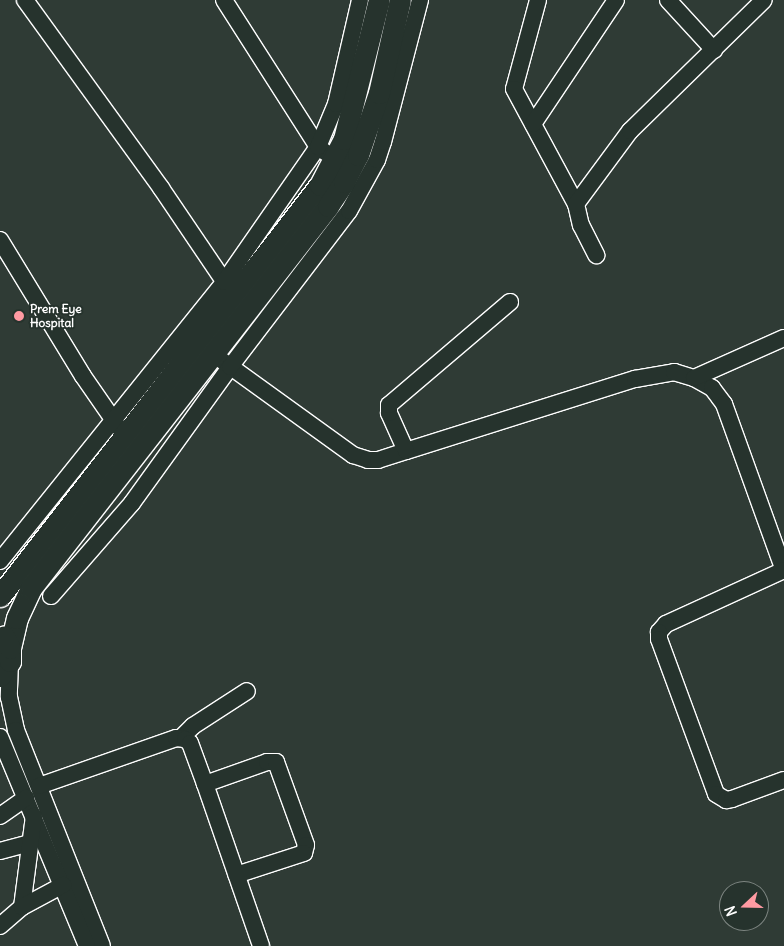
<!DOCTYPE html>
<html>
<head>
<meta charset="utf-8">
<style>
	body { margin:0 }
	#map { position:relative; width:784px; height:946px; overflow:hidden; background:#2f3b35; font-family:Delius,sans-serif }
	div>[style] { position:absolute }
	.roads { filter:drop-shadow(1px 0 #fff) drop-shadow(-1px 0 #fff) drop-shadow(0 1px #fff) drop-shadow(0 -1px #fff) }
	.minor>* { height:16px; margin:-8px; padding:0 8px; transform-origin:8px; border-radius:8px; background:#26332d }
	.major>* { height:21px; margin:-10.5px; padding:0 10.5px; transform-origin:10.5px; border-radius:10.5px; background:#26332d }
	.dots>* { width:14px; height:14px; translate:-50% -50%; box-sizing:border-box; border:2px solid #26332d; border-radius:50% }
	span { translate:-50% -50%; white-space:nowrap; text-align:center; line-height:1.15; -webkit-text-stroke:4px #26332d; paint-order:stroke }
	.poi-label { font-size:12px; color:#fff; font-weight:700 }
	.left { translate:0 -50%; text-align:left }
	.north { position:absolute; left:719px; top:881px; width:50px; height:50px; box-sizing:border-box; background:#26332d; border:1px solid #7d8581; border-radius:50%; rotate:249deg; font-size:14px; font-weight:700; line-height:20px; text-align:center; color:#fff }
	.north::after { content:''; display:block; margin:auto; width:18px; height:22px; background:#ff9aa2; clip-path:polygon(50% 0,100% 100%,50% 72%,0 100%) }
</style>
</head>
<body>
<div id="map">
	<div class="roads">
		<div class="minor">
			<div style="left:25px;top:0;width:232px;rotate:54.1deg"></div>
			<div style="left:161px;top:188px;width:123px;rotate:55.9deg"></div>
			<div style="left:224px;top:0;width:174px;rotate:57.4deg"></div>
			<div style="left:318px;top:147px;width:9px;rotate:36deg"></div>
			<div style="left:538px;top:0;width:92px;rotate:105.1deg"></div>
			<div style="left:514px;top:89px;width:131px;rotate:61.7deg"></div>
			<div style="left:576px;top:204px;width:22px;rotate:77deg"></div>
			<div style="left:581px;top:225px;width:34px;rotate:63deg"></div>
			<div style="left:668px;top:0;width:68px;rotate:47.4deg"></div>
			<div style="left:533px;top:124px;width:149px;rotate:-56.2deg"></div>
			<div style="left:576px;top:204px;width:91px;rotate:-53.5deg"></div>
			<div style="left:630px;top:131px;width:187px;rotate:-44.4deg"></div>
			<div style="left:0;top:240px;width:159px;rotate:58.6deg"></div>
			<div style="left:83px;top:376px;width:63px;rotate:55.3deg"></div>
			<div style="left:213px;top:354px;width:173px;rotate:35.8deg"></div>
			<div style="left:353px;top:455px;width:16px;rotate:18deg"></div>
			<div style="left:368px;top:460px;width:10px"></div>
			<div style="left:378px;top:460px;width:29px;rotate:-18deg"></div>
			<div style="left:406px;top:451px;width:240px;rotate:-17.5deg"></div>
			<div style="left:635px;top:379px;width:40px;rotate:-10deg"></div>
			<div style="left:674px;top:372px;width:21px;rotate:17deg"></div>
			<div style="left:694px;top:378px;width:21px;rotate:29deg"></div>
			<div style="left:712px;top:388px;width:20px;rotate:53deg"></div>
			<div style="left:724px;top:404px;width:177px;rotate:70.2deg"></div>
			<div style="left:694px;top:378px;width:98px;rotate:-24deg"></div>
			<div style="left:406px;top:451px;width:42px;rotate:-114.1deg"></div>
			<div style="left:389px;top:413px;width:8px;rotate:-90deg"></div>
			<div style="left:389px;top:405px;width:159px;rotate:-40.4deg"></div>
			<div style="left:0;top:561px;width:358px;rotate:-51.2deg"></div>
			<div style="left:224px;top:282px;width:165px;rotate:-55.2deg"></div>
			<div style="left:318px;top:147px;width:47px;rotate:-67.3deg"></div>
			<div style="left:336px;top:104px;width:107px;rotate:-77deg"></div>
			<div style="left:784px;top:570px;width:130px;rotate:155.4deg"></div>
			<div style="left:666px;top:624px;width:11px;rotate:131deg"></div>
			<div style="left:659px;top:632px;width:7px;rotate:90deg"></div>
			<div style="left:659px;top:639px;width:165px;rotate:69.8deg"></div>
			<div style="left:716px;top:794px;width:12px;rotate:31deg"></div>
			<div style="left:726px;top:800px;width:6px;rotate:-9deg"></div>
			<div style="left:732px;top:799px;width:55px;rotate:-20.1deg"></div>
			<div style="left:51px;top:596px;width:123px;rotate:-48.9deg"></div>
			<div style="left:132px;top:503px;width:168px;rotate:-54.2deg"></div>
			<div style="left:230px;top:367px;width:196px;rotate:-52.7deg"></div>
			<div style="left:349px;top:211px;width:58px;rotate:-61.2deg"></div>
			<div style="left:377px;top:160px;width:19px;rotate:-72deg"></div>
			<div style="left:383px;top:142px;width:147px;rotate:-75.4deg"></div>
			<div style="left:10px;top:661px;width:36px;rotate:92deg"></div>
			<div style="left:9px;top:697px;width:34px;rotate:78deg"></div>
			<div style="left:16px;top:730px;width:232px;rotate:68.3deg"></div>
			<div style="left:0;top:737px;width:226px;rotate:67.4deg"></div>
			<div style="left:181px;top:738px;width:17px;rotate:-45deg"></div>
			<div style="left:193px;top:726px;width:64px;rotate:-32.9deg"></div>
			<div style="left:205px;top:784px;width:66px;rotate:-19.5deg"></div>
			<div style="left:267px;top:762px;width:9px"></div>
			<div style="left:276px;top:762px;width:88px;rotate:70.1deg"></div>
			<div style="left:306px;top:845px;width:8px;rotate:104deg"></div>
			<div style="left:304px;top:853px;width:71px;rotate:162.1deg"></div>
			<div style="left:39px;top:786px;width:145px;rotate:-19.3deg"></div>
			<div style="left:176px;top:738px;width:9px;rotate:6deg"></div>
			<div style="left:185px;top:739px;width:6px;rotate:39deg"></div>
			<div style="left:190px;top:743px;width:44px;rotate:69.9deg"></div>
			<div style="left:205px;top:784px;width:171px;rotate:70.9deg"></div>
			<div style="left:0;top:816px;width:32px;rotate:-35deg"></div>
			<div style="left:0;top:851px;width:30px;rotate:-15deg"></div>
			<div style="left:22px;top:907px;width:92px;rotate:-82.5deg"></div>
			<div style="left:0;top:926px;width:29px;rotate:-41deg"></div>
			<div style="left:22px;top:907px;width:47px;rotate:-28.2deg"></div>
		</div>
		<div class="major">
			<div style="left:0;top:596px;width:521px;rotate:-52.1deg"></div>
			<div style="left:320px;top:185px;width:52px;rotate:-62.4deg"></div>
			<div style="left:344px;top:139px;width:143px;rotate:-75.9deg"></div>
			<div style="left:10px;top:648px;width:31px;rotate:-77deg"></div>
			<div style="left:17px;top:618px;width:33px;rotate:-65deg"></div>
			<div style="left:31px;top:588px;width:484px;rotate:-52.1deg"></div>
			<div style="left:328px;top:206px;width:29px;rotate:-56deg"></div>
			<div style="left:344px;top:182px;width:30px;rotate:-63deg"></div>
			<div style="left:358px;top:155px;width:65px;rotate:-71.3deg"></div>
			<div style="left:379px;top:93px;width:95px;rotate:-77.3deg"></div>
			<div style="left:0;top:676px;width:18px;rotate:-56deg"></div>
			<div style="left:10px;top:661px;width:13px;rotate:-90deg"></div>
			<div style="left:10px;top:648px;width:13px;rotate:-117deg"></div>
		</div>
	</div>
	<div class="dots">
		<div style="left:19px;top:316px;background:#ff9aa2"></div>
	</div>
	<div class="poi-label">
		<span class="left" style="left:30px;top:316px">Prem Eye<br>Hospital</span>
	</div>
	<div class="north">N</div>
</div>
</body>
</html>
